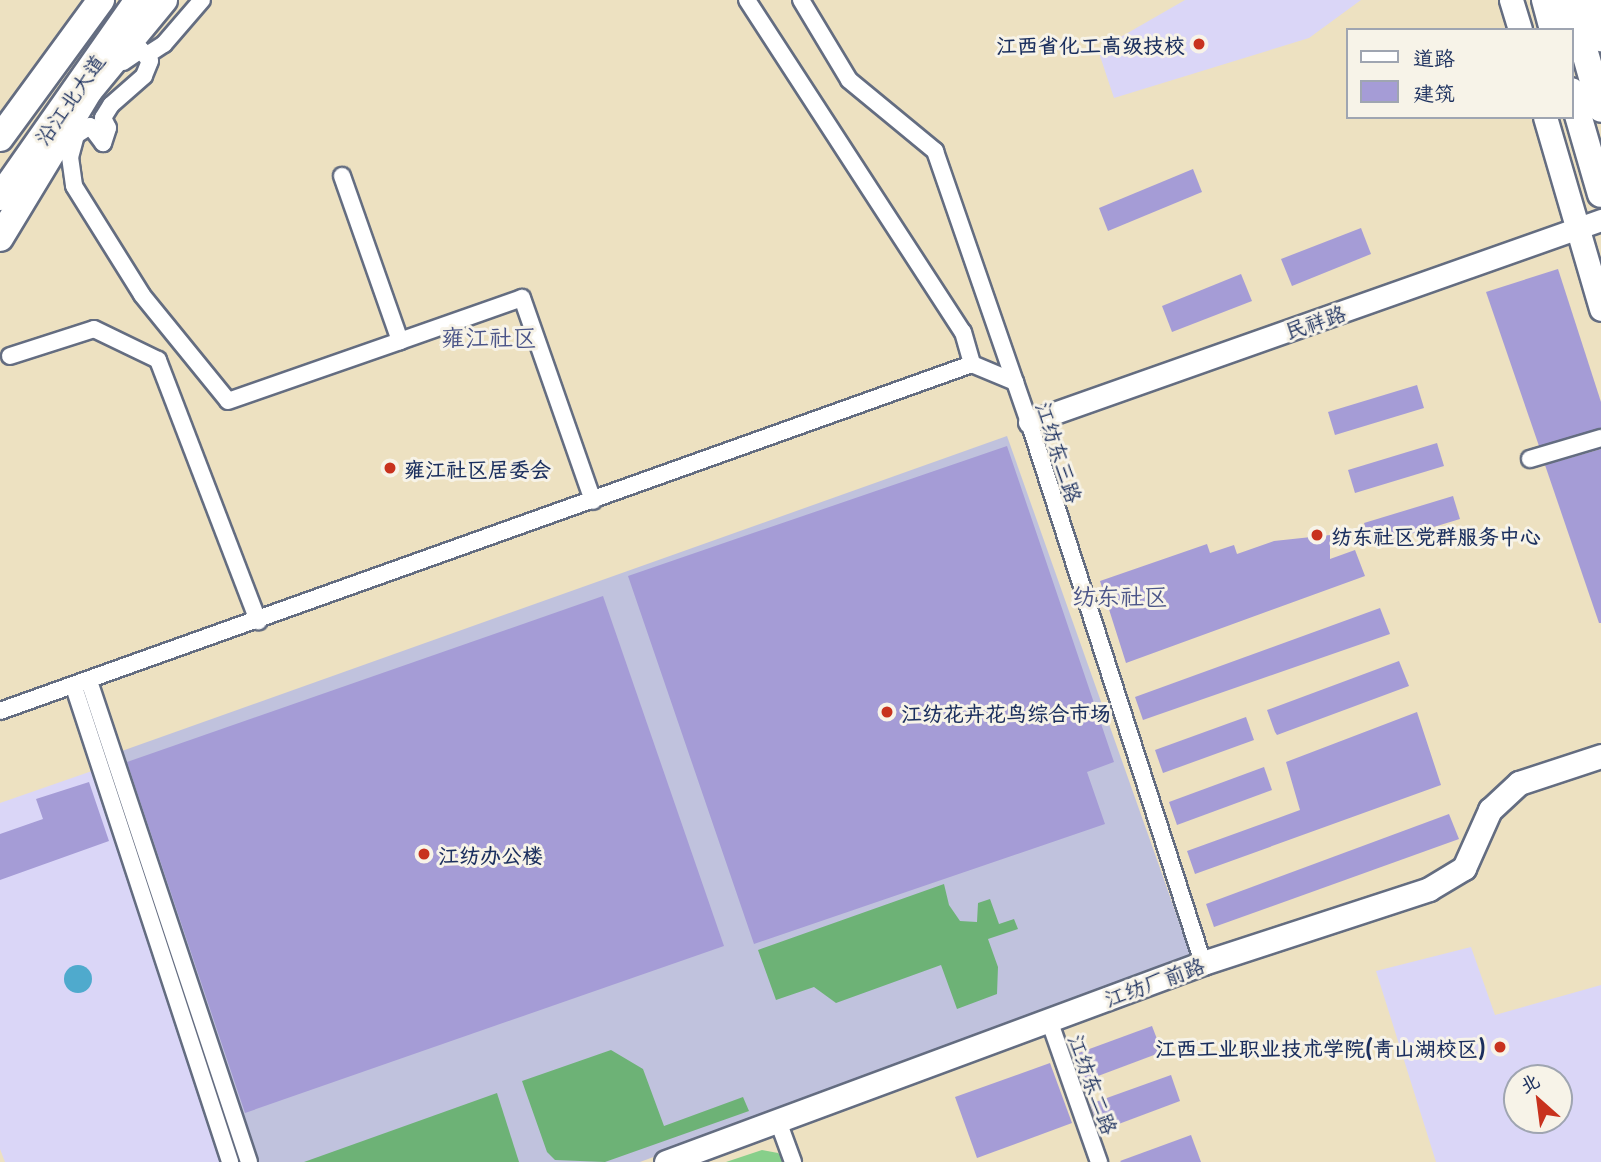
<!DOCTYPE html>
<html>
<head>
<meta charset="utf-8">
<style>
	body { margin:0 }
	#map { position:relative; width:1601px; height:1162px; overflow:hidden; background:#ede1c1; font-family:"Playpen Sans","LXGW WenKai TC",sans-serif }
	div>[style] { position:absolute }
	.built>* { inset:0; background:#dad6f7 }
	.industrial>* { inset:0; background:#c0c2dd }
	.green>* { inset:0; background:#87cf8a }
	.forest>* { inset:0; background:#6db276 }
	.water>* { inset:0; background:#4faacd }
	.round { border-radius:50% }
	.building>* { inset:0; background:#a59cd6 }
	.roads { filter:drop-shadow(2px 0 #646d81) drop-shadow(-2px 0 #646d81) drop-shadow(0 2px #646d81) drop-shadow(0 -2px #646d81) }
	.minor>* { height:16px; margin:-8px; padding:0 8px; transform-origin:8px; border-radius:8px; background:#fff }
	.tertiary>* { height:21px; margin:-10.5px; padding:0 10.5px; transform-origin:10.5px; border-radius:10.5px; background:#fff }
	.secondary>* { height:23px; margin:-11.5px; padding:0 11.5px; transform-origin:11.5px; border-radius:11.5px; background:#fff }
	.primary>* { height:26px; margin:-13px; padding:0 13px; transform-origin:13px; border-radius:13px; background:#fff }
	.trunk>* { height:26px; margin:-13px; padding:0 13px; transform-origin:13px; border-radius:13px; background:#fff }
	.dots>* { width:19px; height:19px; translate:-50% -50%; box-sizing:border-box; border:4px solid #f7f3e8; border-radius:50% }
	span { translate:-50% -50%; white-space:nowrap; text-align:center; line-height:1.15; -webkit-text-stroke:6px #f7f3e8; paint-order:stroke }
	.poi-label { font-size:21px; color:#1b2f5e; font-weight:700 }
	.right { translate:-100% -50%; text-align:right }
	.left { translate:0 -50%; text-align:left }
	.street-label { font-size:21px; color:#1b2f5e }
	.quarter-label { font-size:24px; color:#4b5588 }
	.legend { position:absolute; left:1346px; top:28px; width:228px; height:91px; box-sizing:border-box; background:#f7f3e8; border:2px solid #9fa5b1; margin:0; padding:9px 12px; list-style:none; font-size:21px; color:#1b2f5e }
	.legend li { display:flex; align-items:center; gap:14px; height:35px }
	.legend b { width:35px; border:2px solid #9fa5b1 }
	.north { position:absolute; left:1503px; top:1064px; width:70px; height:70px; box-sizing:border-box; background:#f7f3e8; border:2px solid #9fa5b1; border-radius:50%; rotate:332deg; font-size:19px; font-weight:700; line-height:28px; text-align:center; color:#1b2f5e }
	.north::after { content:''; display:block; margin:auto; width:24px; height:32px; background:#c8321e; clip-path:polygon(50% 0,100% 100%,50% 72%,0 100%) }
</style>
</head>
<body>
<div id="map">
	<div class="built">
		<div style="clip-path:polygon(1185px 0,1361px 0,1309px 38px,1114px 98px,1098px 50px)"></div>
		<div style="clip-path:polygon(92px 771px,221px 1162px,5px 1162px,0 1149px,0 803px)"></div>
		<div style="clip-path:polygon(evenodd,1471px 947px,1495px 1015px,1601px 985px,1601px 1162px,1436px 1162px,1376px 971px,1471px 947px,1517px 1078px,1559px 1078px,1559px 1120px,1517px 1120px,1517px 1078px)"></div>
	</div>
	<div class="industrial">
		<div style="clip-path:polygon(1007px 436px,1191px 956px,640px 1162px,239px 1162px,105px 757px)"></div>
	</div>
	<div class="green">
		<div style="clip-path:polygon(762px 1150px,778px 1153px,786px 1162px,726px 1162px)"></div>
	</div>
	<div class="forest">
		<div style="clip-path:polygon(944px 884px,949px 905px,960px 921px,977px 922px,978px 903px,990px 899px,999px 924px,1014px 919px,1018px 929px,988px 939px,998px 967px,997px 994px,957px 1009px,941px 965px,836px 1003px,814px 987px,776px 1000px,758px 950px)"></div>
		<div style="clip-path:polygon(611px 1050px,643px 1069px,664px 1126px,743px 1097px,749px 1111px,605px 1162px,555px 1160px,547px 1152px,522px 1081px)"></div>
		<div style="clip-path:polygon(497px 1093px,519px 1162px,304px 1162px)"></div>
	</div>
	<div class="water">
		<div class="round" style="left:64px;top:965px;width:28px;height:28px"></div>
	</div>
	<div class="building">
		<div style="clip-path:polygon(1193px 169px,1202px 192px,1108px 231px,1099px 208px)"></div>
		<div style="clip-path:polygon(1361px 228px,1371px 254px,1292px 286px,1281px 259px)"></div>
		<div style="clip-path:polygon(1558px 269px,1601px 402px,1601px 428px,1539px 446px,1486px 292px)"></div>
		<div style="clip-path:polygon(1241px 274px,1252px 301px,1172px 332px,1162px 306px)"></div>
		<div style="clip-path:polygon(1417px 385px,1424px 408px,1335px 435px,1328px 412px)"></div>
		<div style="clip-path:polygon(1437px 443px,1444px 466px,1355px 493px,1348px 470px)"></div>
		<div style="clip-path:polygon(1007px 446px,1114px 762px,1087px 772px,1105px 824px,754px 944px,628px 576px)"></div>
		<div style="clip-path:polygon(1601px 449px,1601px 623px,1599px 623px,1545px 465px)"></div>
		<div style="clip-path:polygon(1453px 496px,1460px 519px,1371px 546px,1364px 523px)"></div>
		<div style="clip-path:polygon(1330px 535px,1330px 559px,1355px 550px,1365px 576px,1126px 663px,1100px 581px,1207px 544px,1210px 553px,1234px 545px,1237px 554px,1274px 541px)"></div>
		<div style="clip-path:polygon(603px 596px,724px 946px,245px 1113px,127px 762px)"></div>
		<div style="clip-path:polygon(1380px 608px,1390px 634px,1143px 720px,1135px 697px)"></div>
		<div style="clip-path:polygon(1399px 661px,1409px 686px,1277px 735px,1275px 732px,1267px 710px)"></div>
		<div style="clip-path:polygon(1417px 712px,1441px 785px,1195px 874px,1187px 851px,1300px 810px,1286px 762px)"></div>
		<div style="clip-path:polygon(1246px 717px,1254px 740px,1163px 773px,1155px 750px)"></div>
		<div style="clip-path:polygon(1264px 767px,1272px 790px,1177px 825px,1169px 802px)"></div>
		<div style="clip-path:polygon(89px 782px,109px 841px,0 880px,0 834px,43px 819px,36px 799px)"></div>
		<div style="clip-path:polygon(1449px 814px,1459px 839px,1214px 927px,1206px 904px)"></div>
		<div style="clip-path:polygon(1152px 1026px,1162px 1052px,1082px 1082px,1073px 1055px)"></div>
		<div style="clip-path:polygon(1050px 1063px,1072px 1123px,977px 1158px,955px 1097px)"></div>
		<div style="clip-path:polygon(1171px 1075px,1180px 1101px,1100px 1131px,1090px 1104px)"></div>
		<div style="clip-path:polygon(1191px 1135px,1201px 1162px,1121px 1162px,1120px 1161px)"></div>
	</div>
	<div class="roads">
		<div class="minor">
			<div style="left:747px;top:0;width:396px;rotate:57deg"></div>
			<div style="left:963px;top:332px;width:33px;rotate:74deg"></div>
			<div style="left:801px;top:0;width:93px;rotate:59deg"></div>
			<div style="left:849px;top:80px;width:112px;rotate:39.5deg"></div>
			<div style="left:935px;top:151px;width:296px;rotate:70.9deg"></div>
			<div style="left:1032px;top:431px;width:559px;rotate:72.18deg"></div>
			<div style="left:147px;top:55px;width:20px;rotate:-33deg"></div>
			<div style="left:164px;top:44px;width:58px;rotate:-49.2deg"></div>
			<div style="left:123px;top:62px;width:22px;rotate:-34deg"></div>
			<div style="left:141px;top:50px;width:14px;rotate:51deg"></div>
			<div style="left:150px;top:61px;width:16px;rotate:112deg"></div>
			<div style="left:144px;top:76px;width:44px;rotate:138.7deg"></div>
			<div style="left:111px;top:105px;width:15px;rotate:122deg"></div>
			<div style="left:103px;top:118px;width:11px;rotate:63deg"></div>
			<div style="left:108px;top:128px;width:16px;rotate:108deg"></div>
			<div style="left:103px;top:143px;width:21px;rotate:-127deg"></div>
			<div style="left:90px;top:126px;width:17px;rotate:147deg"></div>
			<div style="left:76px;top:135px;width:23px;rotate:105deg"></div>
			<div style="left:70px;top:157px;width:29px;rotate:82deg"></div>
			<div style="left:74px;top:186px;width:128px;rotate:58deg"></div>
			<div style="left:142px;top:295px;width:136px;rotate:50.9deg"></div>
			<div style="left:228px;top:401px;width:182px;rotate:-19.2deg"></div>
			<div style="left:342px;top:176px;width:175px;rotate:70.6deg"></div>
			<div style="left:400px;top:341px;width:129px;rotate:-19.4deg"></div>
			<div style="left:522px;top:298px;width:215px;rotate:70.7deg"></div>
			<div style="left:10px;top:356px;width:88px;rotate:-17.8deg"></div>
			<div style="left:94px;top:329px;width:71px;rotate:25.8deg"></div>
			<div style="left:158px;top:360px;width:280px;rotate:69deg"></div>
			<div style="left:1530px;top:459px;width:74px;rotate:-16.5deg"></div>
			<div style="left:89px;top:681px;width:507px;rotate:71.6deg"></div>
			<div style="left:74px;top:687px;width:500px;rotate:71.8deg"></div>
			<div style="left:0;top:711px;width:1032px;rotate:-19.65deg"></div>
			<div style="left:972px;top:364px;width:47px;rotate:22.7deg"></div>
			<div style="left:1049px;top:1020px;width:151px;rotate:70.6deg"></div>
			<div style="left:778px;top:1121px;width:44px;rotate:69.9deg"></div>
		</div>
		<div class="tertiary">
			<div style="left:1029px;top:422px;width:607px;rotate:-19.45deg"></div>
		</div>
		<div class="secondary">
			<div style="left:1511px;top:0;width:31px;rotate:73deg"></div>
			<div style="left:1590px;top:0;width:41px;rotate:74.2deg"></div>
			<div style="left:1545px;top:117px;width:200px;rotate:73.7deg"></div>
			<div style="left:666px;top:1162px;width:573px;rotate:-20.33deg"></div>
			<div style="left:1203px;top:963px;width:238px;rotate:-18.1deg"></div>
			<div style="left:1429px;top:889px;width:41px;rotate:-31deg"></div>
			<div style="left:1464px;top:868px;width:64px;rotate:-65.9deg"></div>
			<div style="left:1490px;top:810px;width:40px;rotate:-43deg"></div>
			<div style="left:1519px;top:783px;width:86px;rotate:-18.2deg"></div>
		</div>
		<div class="primary">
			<div style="left:1545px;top:0;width:31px;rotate:75deg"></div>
			<div style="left:1570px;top:0;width:113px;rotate:74.1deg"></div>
			<div style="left:1571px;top:91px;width:107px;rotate:73.8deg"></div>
			<div style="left:0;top:238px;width:172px;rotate:-58.8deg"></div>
			<div style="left:89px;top:91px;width:118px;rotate:-50.5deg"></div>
		</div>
		<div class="trunk">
			<div style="left:0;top:138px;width:171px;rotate:-53.8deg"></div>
			<div style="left:0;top:197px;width:241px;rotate:-55deg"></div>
		</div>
	</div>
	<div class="dots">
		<div style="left:1199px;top:44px;background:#c8321e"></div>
		<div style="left:390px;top:468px;background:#c8321e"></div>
		<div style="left:1317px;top:535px;background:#c8321e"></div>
		<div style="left:887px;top:712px;background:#c8321e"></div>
		<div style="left:424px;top:854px;background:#c8321e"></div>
		<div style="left:1500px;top:1047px;background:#c8321e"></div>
	</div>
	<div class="poi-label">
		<span class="right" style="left:1185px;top:44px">江西省化工高级技校</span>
		<span class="left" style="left:404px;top:468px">雍江社区居委会</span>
		<span class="left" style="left:1331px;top:535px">纺东社区党群服务中心</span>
		<span class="left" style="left:901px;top:712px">江纺花卉花鸟综合市场</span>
		<span class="left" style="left:438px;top:854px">江纺办公楼</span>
		<span class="right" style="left:1486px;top:1047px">江西工业职业技术学院(青山湖校区)</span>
	</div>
	<div class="street-label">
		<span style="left:69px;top:99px;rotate:-55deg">沿江北大道</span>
		<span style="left:1315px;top:321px;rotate:-19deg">民祥路</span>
		<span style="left:1060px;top:452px;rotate:72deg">江纺东三路</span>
		<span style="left:1154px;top:981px;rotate:-20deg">江纺厂前路</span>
		<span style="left:1094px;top:1084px;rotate:70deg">江纺东二路</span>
	</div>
	<div class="quarter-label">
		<span style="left:489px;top:337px">雍江社区</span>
		<span style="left:1120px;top:596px">纺东社区</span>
	</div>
	<ul class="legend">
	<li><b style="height:9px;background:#fff"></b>道路</li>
	<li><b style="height:19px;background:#a59cd6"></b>建筑</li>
	</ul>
	<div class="north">北</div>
</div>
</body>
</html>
